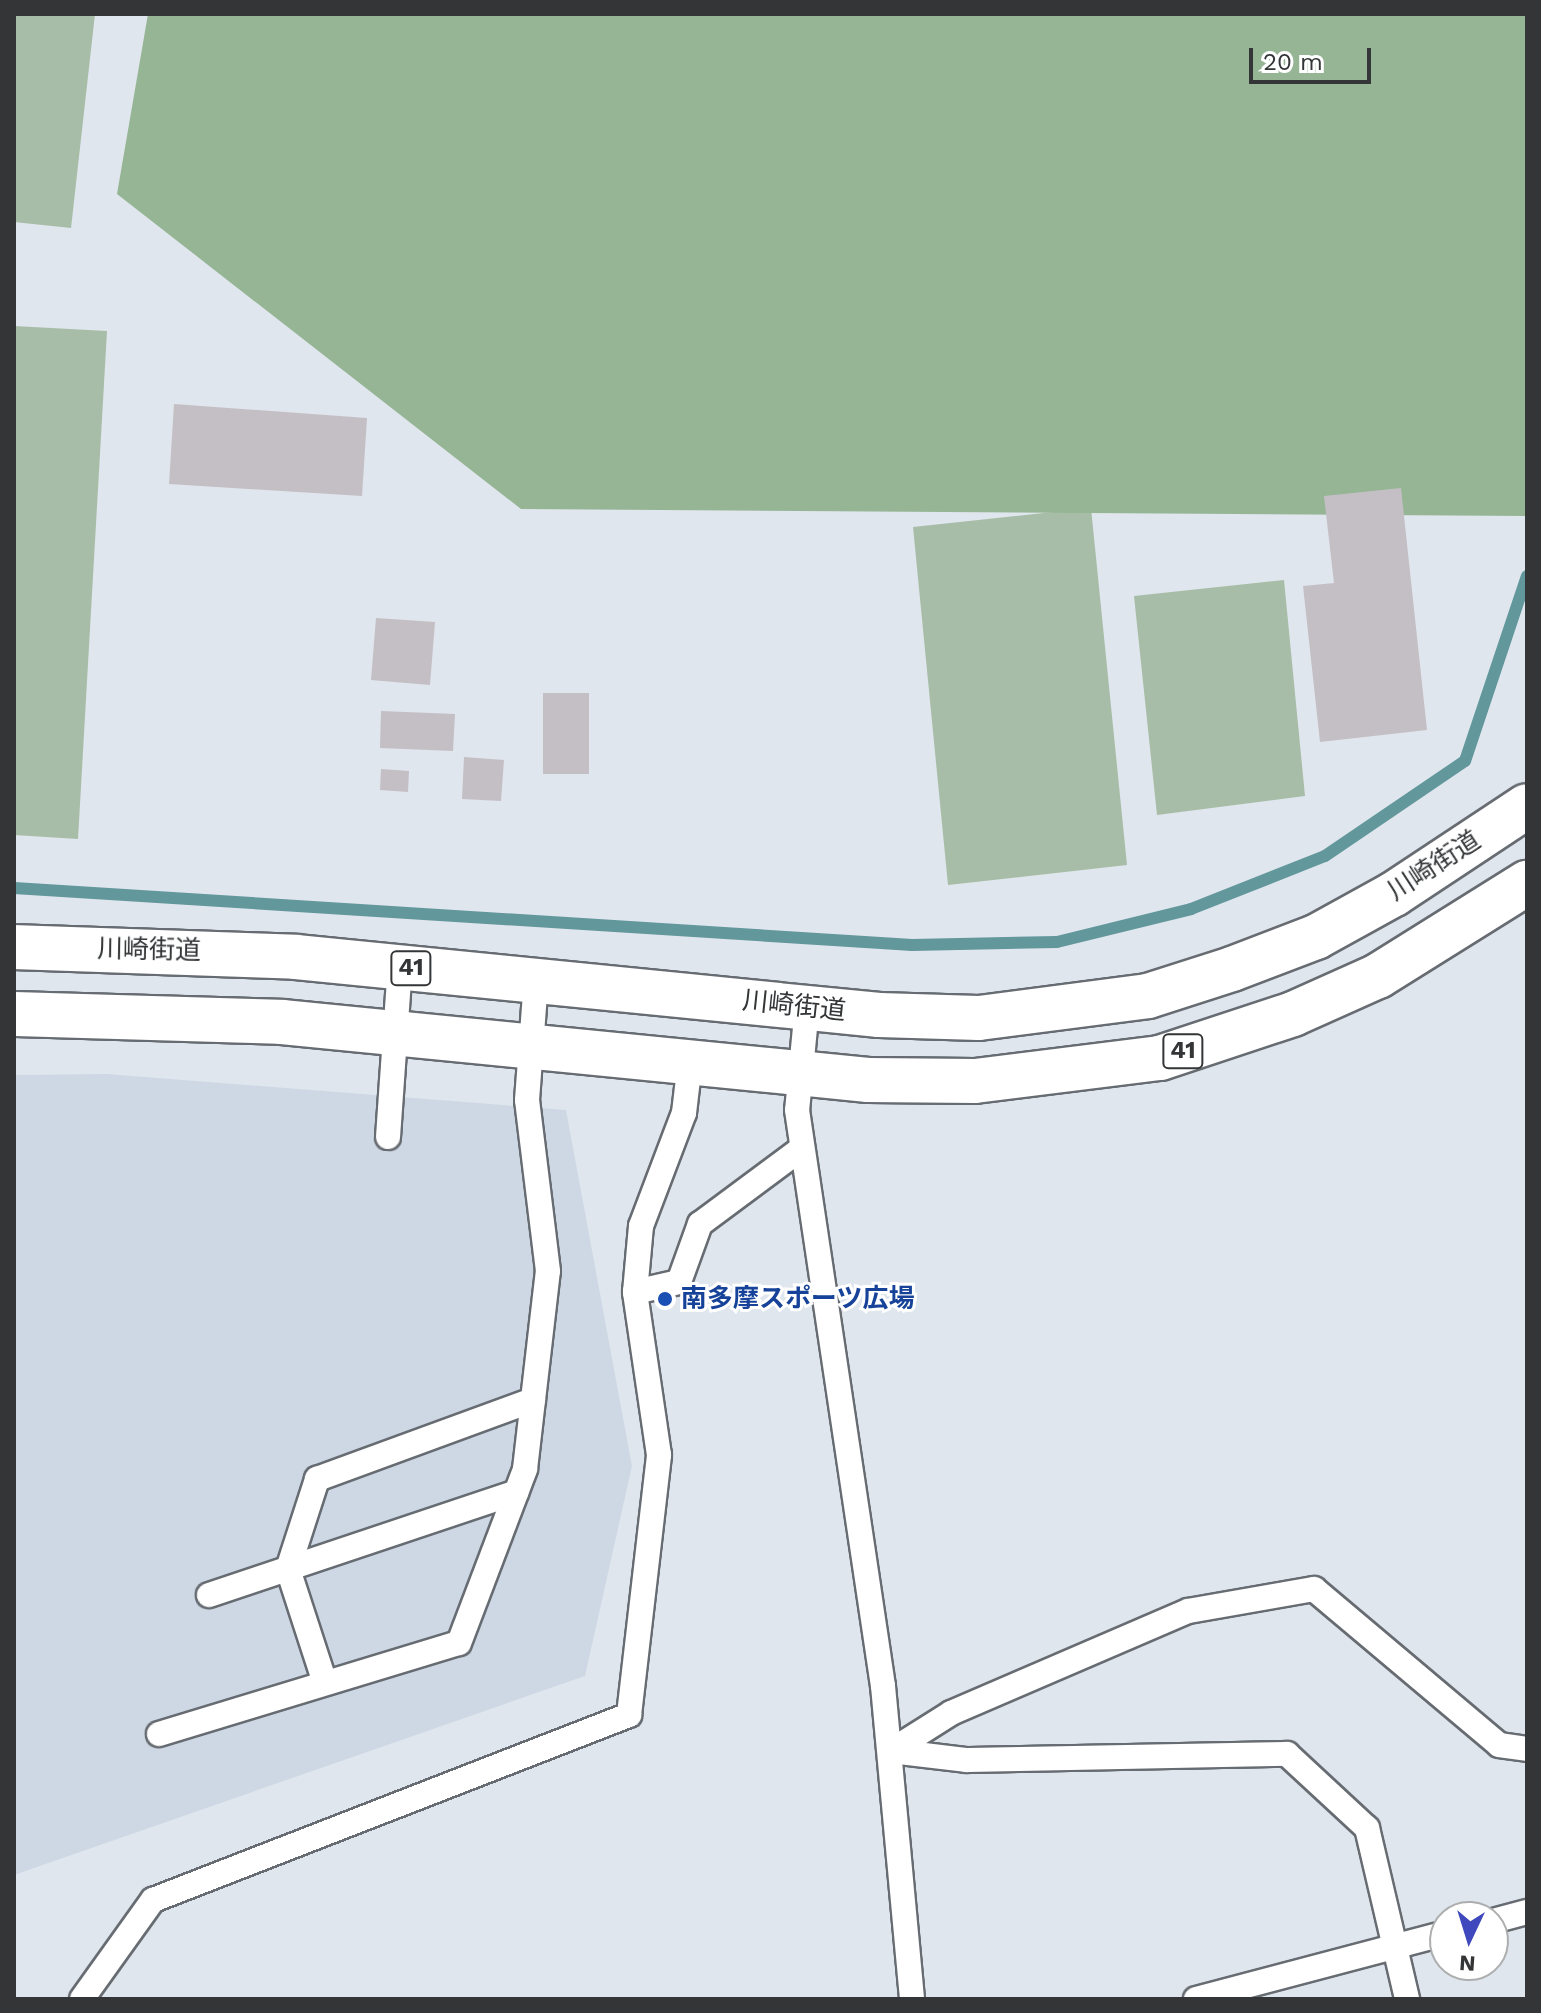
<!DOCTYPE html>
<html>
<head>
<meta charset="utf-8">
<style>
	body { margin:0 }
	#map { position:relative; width:1541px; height:2013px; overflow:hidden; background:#e0e6ed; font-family:"Work Sans","Noto Sans JP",sans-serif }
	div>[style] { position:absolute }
	.built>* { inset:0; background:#ced8e5 }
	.green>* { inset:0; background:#a7bda7 }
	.forest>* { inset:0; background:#95b595 }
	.stream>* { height:12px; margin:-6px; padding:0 6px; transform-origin:6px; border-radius:6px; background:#62979c }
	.building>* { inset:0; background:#c4bfc5 }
	.roads { filter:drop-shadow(2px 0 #676c72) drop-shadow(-2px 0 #676c72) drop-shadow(0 2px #676c72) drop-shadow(0 -2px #676c72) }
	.lane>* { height:24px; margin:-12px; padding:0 12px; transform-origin:12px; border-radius:12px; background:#fff }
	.primary>* { height:44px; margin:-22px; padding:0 22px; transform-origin:22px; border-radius:22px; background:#fff }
	.dots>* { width:22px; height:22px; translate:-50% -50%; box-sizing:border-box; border:4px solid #fff; border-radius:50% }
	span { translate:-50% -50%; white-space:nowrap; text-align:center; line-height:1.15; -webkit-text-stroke:6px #fff; paint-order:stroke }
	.shield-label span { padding:2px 6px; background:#fff; border:2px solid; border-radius:6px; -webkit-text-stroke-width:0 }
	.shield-label { font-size:24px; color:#333537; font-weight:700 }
	.street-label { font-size:26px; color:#333537 }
	.transit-label { font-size:26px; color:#164399; font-weight:700 }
	.left { translate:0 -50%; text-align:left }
	.frame { position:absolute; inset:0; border:16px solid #333537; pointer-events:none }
	.north { position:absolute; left:1429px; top:1901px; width:80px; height:80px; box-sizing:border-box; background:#fff; border:2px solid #adaeaf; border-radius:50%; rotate:184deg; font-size:22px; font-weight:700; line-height:32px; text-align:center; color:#333537 }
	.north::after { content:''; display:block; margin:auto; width:28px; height:36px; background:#3f49bd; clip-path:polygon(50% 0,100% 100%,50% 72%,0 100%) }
	.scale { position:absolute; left:1249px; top:48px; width:122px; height:36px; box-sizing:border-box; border:4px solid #333537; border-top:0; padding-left:10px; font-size:24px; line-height:28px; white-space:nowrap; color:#333537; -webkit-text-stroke:6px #fff; paint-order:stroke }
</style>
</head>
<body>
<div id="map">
	<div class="built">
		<div style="clip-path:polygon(107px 1074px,566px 1110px,632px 1466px,585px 1676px,14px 1875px,14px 1075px)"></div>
	</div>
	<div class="green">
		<div style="clip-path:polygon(14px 14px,95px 14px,71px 228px,14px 222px)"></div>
		<div style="clip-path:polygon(14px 326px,107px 331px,78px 839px,14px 835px)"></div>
		<div style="clip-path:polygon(1091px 508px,1127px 865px,948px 885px,913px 527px)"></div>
		<div style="clip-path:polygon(1284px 580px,1305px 796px,1157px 815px,1134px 596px)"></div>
	</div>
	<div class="forest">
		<div style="clip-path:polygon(148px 14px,1527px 14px,1527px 516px,521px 509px,117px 194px)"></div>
	</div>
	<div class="stream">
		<div style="left:14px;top:888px;width:900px;rotate:3.63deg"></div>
		<div style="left:912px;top:945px;width:145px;rotate:-1.2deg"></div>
		<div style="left:1057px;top:942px;width:138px;rotate:-13.8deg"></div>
		<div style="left:1191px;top:909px;width:144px;rotate:-21.6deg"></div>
		<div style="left:1325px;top:856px;width:169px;rotate:-34.2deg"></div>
		<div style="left:1465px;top:761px;width:195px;rotate:-71.5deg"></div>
	</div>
	<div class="building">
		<div style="clip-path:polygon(174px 404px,367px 418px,362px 496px,169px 484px)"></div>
		<div style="clip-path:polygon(1401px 488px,1427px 730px,1320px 742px,1303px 586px,1334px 583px,1324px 496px)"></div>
		<div style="clip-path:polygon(376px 618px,435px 622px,430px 685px,371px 680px)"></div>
		<div style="clip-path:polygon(543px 693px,589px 693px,589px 774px,543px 774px)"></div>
		<div style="clip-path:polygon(381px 711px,455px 714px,453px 751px,380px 748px)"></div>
		<div style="clip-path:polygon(464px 757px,504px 760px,501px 801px,462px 799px)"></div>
		<div style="clip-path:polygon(381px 769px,409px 771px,408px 792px,380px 790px)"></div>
	</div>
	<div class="roads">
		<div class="lane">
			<div style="left:807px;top:1007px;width:103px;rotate:95.5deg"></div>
			<div style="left:797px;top:1110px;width:582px;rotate:81.51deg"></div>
			<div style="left:883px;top:1686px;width:314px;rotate:84.7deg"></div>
			<div style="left:388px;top:1137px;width:170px;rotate:-86deg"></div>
			<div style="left:635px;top:1292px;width:45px;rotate:-12.8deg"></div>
			<div style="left:679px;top:1282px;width:62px;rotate:-70.1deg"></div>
			<div style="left:700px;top:1224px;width:126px;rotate:-36.6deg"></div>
			<div style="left:209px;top:1595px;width:324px;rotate:-18.5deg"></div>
			<div style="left:325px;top:1683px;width:120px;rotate:-108deg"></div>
			<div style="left:288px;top:1569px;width:95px;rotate:-72.1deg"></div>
			<div style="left:317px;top:1479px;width:230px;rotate:-20.1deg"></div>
			<div style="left:159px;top:1734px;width:313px;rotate:-16.9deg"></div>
			<div style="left:459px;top:1643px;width:186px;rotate:-69.2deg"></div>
			<div style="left:525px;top:1469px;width:199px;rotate:-83.4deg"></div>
			<div style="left:548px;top:1271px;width:172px;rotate:-97deg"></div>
			<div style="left:527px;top:1100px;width:121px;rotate:-85.7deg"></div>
			<div style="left:891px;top:1751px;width:71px;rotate:-32.3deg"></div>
			<div style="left:951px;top:1713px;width:258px;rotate:-23.3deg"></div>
			<div style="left:1188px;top:1611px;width:128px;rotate:-9.9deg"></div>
			<div style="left:1314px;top:1589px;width:242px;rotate:40.1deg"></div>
			<div style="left:1499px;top:1745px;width:28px;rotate:8deg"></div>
			<div style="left:891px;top:1751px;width:77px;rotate:6.8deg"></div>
			<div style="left:967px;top:1760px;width:320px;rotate:-1.1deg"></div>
			<div style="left:1287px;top:1754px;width:109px;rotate:42.8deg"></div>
			<div style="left:1367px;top:1828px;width:176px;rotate:76.8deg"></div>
			<div style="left:1493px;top:1921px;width:35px;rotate:-15deg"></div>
			<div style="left:82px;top:1999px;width:122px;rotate:-54.4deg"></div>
			<div style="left:153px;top:1900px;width:511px;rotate:-21.24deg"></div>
			<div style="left:629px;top:1715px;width:262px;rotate:-83.4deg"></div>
			<div style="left:659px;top:1455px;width:165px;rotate:-98.4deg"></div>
			<div style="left:635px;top:1292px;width:66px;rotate:-84.8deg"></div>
			<div style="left:641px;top:1226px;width:121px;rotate:-69.2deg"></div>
			<div style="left:684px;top:1113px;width:51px;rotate:-83.3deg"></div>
			<div style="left:1196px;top:1999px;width:258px;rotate:-14.8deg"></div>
		</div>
		<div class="primary">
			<div style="left:14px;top:947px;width:282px;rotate:2deg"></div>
			<div style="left:296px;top:957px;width:586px;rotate:5.68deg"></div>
			<div style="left:879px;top:1015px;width:100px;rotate:1.7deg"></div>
			<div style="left:979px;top:1018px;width:170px;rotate:-7.4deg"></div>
			<div style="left:1148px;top:996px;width:88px;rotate:-17.8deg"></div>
			<div style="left:1232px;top:969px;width:90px;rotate:-20.9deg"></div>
			<div style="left:1316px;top:937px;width:89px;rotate:-28.9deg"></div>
			<div style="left:1394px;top:894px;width:159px;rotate:-33.5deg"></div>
			<div style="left:14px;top:1014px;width:268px;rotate:1.7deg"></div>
			<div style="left:282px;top:1022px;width:589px;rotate:5.65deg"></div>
			<div style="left:868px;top:1080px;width:107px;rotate:0.5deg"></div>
			<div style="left:975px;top:1081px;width:186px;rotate:-7.1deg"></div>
			<div style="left:1160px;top:1058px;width:140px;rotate:-18.3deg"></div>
			<div style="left:1293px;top:1014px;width:93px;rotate:-24.1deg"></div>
			<div style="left:1378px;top:976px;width:176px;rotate:-32deg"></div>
		</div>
	</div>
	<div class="dots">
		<div style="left:665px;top:1299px;background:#1a4fb4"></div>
	</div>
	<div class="shield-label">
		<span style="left:411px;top:968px">41</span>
		<span style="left:1183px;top:1051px">41</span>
	</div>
	<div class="street-label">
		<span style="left:1434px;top:866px;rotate:-33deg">川崎街道</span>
		<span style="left:149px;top:950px;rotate:1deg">川崎街道</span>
		<span style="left:794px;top:1006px;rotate:6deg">川崎街道</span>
	</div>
	<div class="transit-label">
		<span class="left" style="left:681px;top:1299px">南多摩スポーツ広場</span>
	</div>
	<div class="frame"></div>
	<div class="north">N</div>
	<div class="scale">20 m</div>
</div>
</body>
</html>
